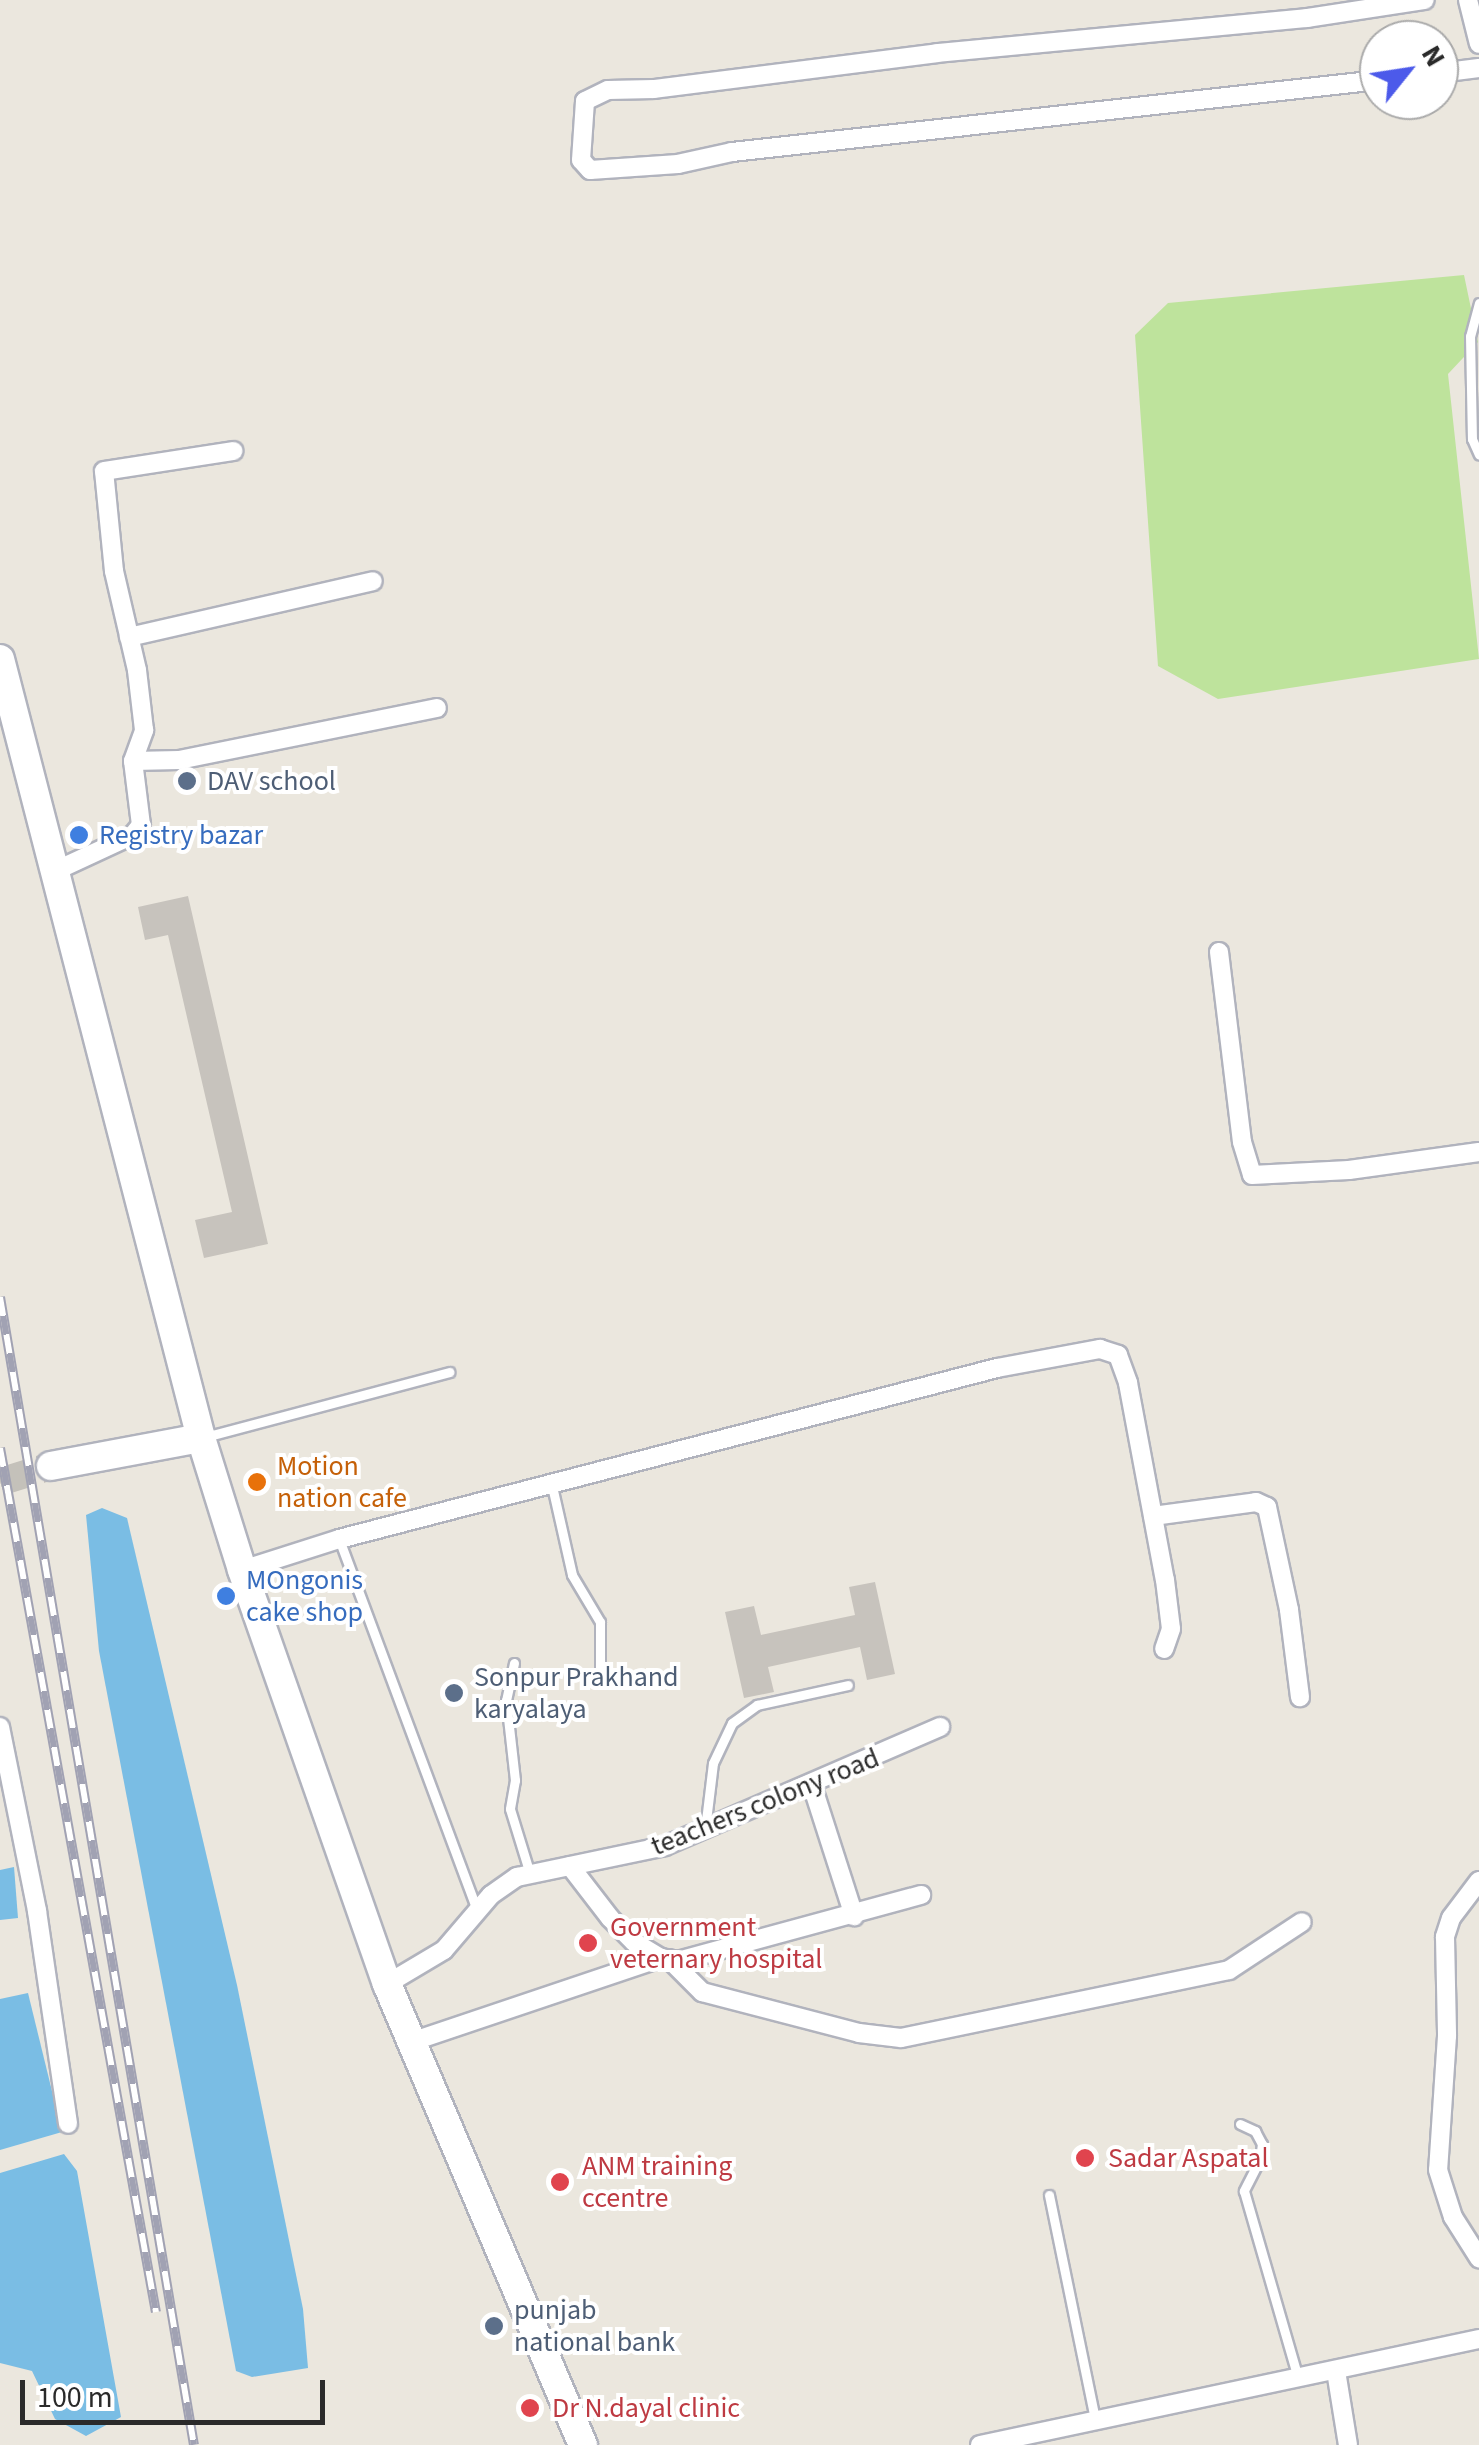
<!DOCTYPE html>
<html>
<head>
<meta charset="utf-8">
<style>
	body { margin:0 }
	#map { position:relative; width:1479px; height:2445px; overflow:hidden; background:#ebe7de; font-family:"Source Sans 3",sans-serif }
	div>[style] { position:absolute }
	.pitch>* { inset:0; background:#bee39c }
	.water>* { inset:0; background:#7abde4 }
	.building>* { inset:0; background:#c7c3bd }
	.secondary-tunnel>* { height:28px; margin-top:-14px; transform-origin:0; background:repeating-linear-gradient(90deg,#c4c1ba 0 28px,transparent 0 42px) }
	.roads { filter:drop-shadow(2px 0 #b1b3bd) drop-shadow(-2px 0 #b1b3bd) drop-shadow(0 2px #b1b3bd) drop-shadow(0 -2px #b1b3bd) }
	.lane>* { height:9px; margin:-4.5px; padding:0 4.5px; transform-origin:4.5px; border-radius:4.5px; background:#fff }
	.street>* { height:18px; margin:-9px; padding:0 9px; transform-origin:9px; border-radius:9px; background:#fff }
	.secondary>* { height:28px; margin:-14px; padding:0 14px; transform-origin:14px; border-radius:14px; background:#fff }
	.rail>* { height:10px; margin-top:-5px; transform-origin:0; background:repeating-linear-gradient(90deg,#fff 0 19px,#a1a2b3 0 38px); box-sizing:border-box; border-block:2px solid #a1a2b3 }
	.dots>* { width:28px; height:28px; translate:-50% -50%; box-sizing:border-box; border:5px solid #fff; border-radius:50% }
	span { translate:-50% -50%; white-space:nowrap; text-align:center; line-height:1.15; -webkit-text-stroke:8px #fff; paint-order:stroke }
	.service-label { font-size:28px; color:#4e5e75 }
	.left { translate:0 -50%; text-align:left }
	.shop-label { font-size:28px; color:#366cbe }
	.food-label { font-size:28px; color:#c56008 }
	.street-label { font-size:28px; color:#2a2a2a }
	.health-label { font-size:28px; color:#be3a42 }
	.north { position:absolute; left:1359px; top:20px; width:100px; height:100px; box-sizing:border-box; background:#fff; border:2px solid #aaa; border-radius:50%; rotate:60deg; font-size:28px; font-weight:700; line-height:40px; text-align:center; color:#2a2a2a }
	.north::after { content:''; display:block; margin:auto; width:35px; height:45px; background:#4c5aea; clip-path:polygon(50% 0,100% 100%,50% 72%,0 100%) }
	.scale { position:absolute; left:20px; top:2380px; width:305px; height:45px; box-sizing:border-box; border:5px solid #2a2a2a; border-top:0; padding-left:12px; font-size:30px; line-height:35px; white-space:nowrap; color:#2a2a2a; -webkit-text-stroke:8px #fff; paint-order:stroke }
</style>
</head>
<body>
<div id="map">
	<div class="pitch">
		<div style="clip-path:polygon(1464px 275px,1478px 342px,1448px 374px,1479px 659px,1218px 699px,1158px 666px,1135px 335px,1168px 303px)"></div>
	</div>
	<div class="water">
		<div style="clip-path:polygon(102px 1508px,127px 1518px,237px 1985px,303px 2309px,308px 2368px,252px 2377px,236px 2371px,99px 1651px,86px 1515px)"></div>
		<div style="clip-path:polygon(14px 1867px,18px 1918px,0 1920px,0 1870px)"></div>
		<div style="clip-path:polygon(28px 1993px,62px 2132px,0 2150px,0 1999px)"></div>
		<div style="clip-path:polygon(64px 2154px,77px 2171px,121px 2417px,86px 2436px,55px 2419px,32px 2371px,0 2363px,0 2173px)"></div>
	</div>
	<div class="building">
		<div style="clip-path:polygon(188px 896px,268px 1244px,204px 1258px,195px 1220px,232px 1212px,168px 935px,145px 940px,138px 907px)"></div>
		<div style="clip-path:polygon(875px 1582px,895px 1674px,867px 1680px,860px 1647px,768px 1667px,774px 1692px,744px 1698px,725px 1612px,754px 1606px,761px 1635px,855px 1615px,849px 1587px)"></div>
	</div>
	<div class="secondary-tunnel">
		<div style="left:0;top:1482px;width:53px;rotate:-17.4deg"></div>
	</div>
	<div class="roads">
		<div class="lane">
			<div style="left:1479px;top:303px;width:34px;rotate:105deg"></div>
			<div style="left:1470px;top:336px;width:103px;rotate:88.9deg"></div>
			<div style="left:1472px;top:439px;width:17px;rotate:66deg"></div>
			<div style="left:205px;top:1437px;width:253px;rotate:-14.9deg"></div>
			<div style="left:552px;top:1486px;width:91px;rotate:77.3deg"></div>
			<div style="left:572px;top:1575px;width:55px;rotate:59.2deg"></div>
			<div style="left:600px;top:1622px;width:54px;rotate:90deg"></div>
			<div style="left:339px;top:1539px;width:397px;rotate:69.6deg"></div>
			<div style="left:514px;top:1663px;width:38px;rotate:102deg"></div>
			<div style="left:506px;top:1700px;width:81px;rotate:83.6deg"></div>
			<div style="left:515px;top:1780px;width:29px;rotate:100deg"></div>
			<div style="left:510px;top:1809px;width:68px;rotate:72.9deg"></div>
			<div style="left:705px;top:1829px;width:66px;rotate:-83.1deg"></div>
			<div style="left:713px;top:1763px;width:44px;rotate:-64.6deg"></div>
			<div style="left:732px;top:1723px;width:31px;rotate:-36deg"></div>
			<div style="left:757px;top:1705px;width:93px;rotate:-12.4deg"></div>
			<div style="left:1240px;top:2124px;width:17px;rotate:25deg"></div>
			<div style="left:1255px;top:2131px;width:15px;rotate:62deg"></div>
			<div style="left:1262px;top:2144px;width:15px;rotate:98deg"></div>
			<div style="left:1260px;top:2159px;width:36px;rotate:117deg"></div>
			<div style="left:1244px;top:2191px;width:195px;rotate:73.9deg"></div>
			<div style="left:1049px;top:2195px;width:230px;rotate:78.4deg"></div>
		</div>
		<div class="street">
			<div style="left:1468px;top:0;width:45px;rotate:76deg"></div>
			<div style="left:1439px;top:73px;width:40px;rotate:-7.1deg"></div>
			<div style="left:1379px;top:80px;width:651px;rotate:173.65deg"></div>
			<div style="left:732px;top:152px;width:55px;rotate:167.5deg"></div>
			<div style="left:678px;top:164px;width:88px;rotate:176.1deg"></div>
			<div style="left:590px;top:170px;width:13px;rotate:-132deg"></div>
			<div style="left:581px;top:160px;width:59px;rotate:-86.1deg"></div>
			<div style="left:585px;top:101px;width:25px;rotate:-26deg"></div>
			<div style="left:608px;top:90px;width:46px;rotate:-1.2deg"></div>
			<div style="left:654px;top:89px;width:285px;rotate:-7.2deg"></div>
			<div style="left:937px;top:53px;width:372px;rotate:-5.4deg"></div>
			<div style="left:1307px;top:18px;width:119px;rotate:-8.7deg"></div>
			<div style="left:129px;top:637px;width:250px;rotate:-12.9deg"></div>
			<div style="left:133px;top:761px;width:46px;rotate:-1.2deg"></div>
			<div style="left:179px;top:760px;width:263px;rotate:-11.4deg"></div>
			<div style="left:55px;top:871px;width:86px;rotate:-24.8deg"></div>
			<div style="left:133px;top:835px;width:13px;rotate:-51deg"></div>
			<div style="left:141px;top:825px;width:64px;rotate:-97.1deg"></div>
			<div style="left:133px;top:761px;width:33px;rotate:-70deg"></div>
			<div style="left:144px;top:730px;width:60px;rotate:-96.7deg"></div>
			<div style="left:137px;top:670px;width:102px;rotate:-103.1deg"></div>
			<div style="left:114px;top:571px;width:100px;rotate:-95.7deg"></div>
			<div style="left:104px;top:471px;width:131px;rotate:-8.8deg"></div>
			<div style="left:1219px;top:952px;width:191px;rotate:83.1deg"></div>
			<div style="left:1242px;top:1142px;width:34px;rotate:73deg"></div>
			<div style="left:1252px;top:1175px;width:97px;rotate:-3deg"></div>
			<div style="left:1349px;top:1170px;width:131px;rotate:-7.9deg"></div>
			<div style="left:1153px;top:1516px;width:104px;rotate:-7.7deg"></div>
			<div style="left:1256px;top:1502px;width:12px;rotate:24deg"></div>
			<div style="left:1267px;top:1507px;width:105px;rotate:77.9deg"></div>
			<div style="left:1289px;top:1610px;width:88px;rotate:82.8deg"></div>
			<div style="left:242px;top:1570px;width:102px;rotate:-17.7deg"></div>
			<div style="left:339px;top:1539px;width:680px;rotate:-14.57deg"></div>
			<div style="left:997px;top:1368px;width:105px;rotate:-10.5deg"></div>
			<div style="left:1100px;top:1349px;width:19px;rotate:18deg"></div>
			<div style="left:1118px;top:1355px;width:30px;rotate:70deg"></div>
			<div style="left:1128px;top:1383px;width:200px;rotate:79.4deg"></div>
			<div style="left:1165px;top:1580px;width:49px;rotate:83deg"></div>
			<div style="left:1171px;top:1629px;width:21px;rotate:109deg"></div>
			<div style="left:0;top:1727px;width:188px;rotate:78.6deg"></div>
			<div style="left:37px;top:1911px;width:215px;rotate:81.7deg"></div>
			<div style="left:812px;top:1785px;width:138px;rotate:72.2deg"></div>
			<div style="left:570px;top:1866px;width:66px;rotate:52.4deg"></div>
			<div style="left:610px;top:1918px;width:34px;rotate:45deg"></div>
			<div style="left:634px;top:1942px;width:31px;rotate:31deg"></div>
			<div style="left:661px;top:1958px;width:17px;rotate:10deg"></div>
			<div style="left:678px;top:1961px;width:252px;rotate:-15.2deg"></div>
			<div style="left:1479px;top:1881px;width:46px;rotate:127.1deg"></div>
			<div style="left:1451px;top:1918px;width:20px;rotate:108deg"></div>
			<div style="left:1445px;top:1937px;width:99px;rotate:88.8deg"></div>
			<div style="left:1447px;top:2036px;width:134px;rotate:93.8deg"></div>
			<div style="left:1438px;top:2170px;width:49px;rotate:72.3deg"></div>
			<div style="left:1453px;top:2217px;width:49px;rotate:57.6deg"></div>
			<div style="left:669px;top:1959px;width:47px;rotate:45deg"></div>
			<div style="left:702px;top:1992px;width:162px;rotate:14.6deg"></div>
			<div style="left:859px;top:2033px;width:42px;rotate:6.8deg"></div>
			<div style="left:901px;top:2038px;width:335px;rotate:-11.7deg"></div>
			<div style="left:1229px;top:1970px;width:87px;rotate:-33.3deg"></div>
			<div style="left:387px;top:1984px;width:66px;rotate:-30.8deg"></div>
			<div style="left:444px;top:1950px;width:72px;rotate:-49.5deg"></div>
			<div style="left:491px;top:1895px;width:32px;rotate:-35deg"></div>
			<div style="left:517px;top:1877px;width:151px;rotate:-11.8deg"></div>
			<div style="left:665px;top:1846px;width:300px;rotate:-23.4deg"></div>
			<div style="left:411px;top:2042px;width:264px;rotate:-18.6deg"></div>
			<div style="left:1336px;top:2371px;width:75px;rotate:80.8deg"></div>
			<div style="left:980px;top:2445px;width:510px;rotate:-11.99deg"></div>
		</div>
		<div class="secondary">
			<div style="left:0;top:659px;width:805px;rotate:75.53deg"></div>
			<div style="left:201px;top:1438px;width:138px;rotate:72.7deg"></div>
			<div style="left:242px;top:1570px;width:439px;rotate:70.7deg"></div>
			<div style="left:387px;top:1984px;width:501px;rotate:66.97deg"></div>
			<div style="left:51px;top:1466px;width:153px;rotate:-10.6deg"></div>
		</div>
	</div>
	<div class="rail">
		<div style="left:0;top:1297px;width:1164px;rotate:80.41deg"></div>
		<div style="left:0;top:1448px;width:878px;rotate:79.77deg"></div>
	</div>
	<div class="dots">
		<div style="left:187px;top:781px;background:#5c6f8a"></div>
		<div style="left:79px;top:835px;background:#3f7fe0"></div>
		<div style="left:257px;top:1482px;background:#e8710a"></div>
		<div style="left:226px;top:1596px;background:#3f7fe0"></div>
		<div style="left:454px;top:1693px;background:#5c6f8a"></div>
		<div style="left:588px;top:1943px;background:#e0444e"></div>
		<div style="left:1085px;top:2158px;background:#e0444e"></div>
		<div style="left:560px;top:2182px;background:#e0444e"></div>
		<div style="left:494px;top:2326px;background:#5c6f8a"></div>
		<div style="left:530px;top:2408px;background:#e0444e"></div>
	</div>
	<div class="service-label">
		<span class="left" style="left:207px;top:781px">DAV school</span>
		<span class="left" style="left:474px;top:1693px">Sonpur Prakhand<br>karyalaya</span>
		<span class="left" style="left:514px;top:2326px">punjab<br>national bank</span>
	</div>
	<div class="shop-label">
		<span class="left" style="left:99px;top:835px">Registry bazar</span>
		<span class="left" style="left:246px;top:1596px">MOngonis<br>cake shop</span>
	</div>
	<div class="food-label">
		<span class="left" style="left:277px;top:1482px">Motion<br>nation cafe</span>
	</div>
	<div class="street-label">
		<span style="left:765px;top:1802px;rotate:-22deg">teachers colony road</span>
	</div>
	<div class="health-label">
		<span class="left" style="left:610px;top:1943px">Government<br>veternary hospital</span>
		<span class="left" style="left:1108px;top:2158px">Sadar Aspatal</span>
		<span class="left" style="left:582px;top:2182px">ANM training<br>ccentre</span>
		<span class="left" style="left:552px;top:2408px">Dr N.dayal clinic</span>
	</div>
	<div class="north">N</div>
	<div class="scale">100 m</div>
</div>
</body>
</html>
